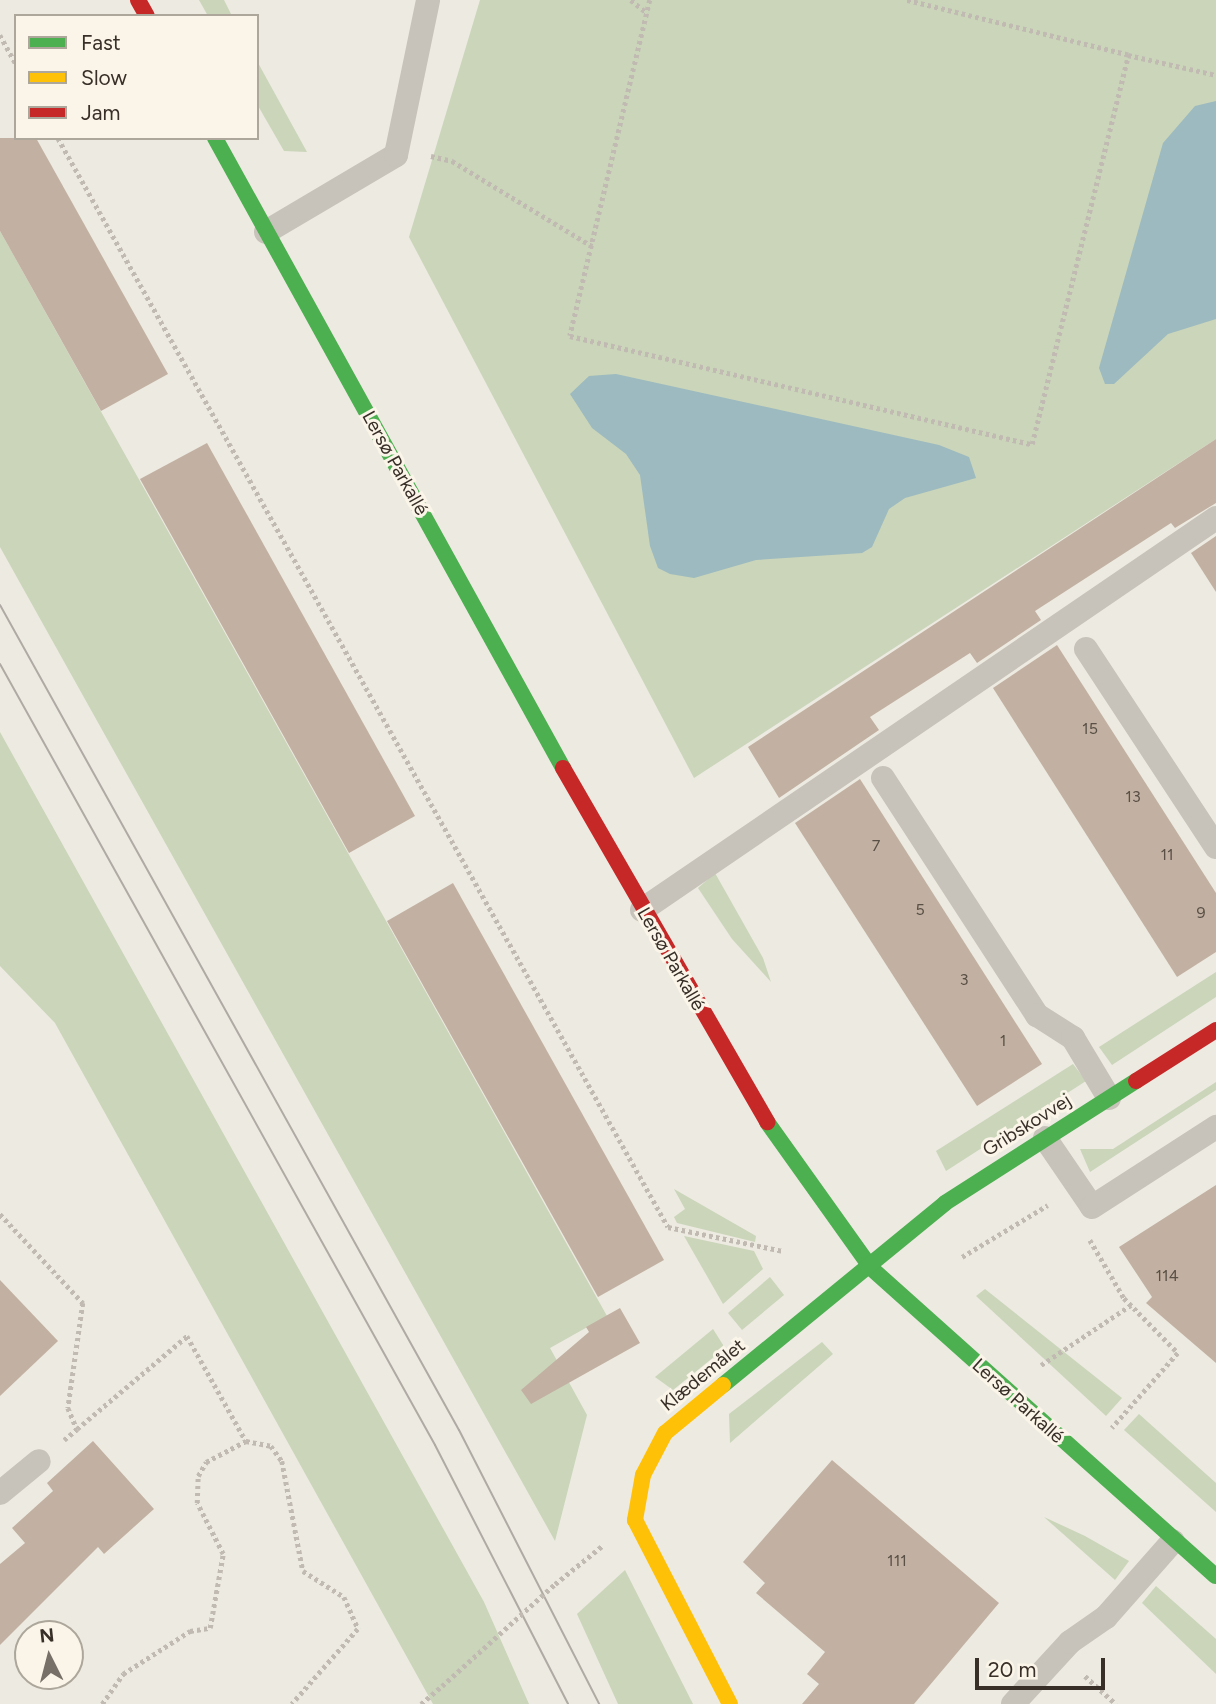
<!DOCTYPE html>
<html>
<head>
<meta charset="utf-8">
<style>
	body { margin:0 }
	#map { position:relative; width:1216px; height:1704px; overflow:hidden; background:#edeae1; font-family:Figtree,sans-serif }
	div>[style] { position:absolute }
	.green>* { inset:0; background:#cad5ba }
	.water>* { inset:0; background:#9cbabf }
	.building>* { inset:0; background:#c2b1a2 }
	.path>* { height:4.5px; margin-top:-2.25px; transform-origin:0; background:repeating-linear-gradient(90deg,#c0bab2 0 3.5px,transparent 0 7px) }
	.lane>* { height:24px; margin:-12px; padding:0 12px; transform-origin:12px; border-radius:12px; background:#c7c2ba }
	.fast>* { height:16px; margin:-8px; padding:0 8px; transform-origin:8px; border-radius:8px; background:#4caf50 }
	.slow>* { height:16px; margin:-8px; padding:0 8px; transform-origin:8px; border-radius:8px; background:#ffc107 }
	.jam>* { height:16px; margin:-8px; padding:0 8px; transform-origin:8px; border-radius:8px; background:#c62828 }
	.tram>* { height:2px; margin:-1px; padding:0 1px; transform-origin:1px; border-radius:1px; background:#afaaa4 }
	.path-bridge>* { height:4.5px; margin-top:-2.25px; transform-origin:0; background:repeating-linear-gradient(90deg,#c0bab2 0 3.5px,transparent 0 7px) }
	span { translate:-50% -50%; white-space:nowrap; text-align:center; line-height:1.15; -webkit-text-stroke:6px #faf5e8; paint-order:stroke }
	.number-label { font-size:16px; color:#5a5046 }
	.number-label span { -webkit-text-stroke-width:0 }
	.street-label { font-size:19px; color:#382f28 }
	.legend { position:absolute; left:14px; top:14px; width:245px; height:126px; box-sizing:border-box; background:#faf5e8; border:2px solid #aca69b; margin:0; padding:9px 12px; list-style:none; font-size:21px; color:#382f28 }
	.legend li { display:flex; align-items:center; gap:14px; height:35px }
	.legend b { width:35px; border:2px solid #aca69b }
	.north { position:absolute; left:14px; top:1620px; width:70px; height:70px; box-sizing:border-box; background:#faf5e8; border:2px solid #aca69b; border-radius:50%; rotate:354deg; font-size:19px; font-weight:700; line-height:28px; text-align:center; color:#382f28 }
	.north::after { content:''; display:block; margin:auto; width:24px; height:32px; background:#777069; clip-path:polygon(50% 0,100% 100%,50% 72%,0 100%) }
	.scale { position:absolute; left:975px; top:1658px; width:130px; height:32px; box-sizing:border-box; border:4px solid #382f28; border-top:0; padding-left:9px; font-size:21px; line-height:24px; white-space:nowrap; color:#382f28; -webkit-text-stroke:5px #faf5e8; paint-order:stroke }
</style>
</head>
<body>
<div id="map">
	<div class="green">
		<div style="clip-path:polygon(199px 0,224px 0,232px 16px,208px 16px)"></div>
		<div style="clip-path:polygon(480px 0,1216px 0,1216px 439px,694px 778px,409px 237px)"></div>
		<div style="clip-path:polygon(257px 61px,307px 152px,284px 151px,257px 104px)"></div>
		<div style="clip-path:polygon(0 231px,607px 1316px,550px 1348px,587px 1415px,555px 1541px,0 547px)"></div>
		<div style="clip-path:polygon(0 732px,484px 1602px,529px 1704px,433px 1704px,55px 1023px,0 966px)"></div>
		<div style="clip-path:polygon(715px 873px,763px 958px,771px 982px,732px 939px,698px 888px)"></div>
		<div style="clip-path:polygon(1216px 972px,1216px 997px,1112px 1065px,1099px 1047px)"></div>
		<div style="clip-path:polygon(1073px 1064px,1086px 1081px,946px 1171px,936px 1151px)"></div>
		<div style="clip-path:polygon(1216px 1082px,1216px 1090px,1090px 1172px,1080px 1149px,1113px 1149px)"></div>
		<div style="clip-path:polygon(674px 1189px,756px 1236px,755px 1242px,677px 1223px,674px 1217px,685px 1209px)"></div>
		<div style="clip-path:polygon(684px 1236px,754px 1251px,763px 1269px,723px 1304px)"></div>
		<div style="clip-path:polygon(770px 1277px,784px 1295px,742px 1330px,728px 1313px)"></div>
		<div style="clip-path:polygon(985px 1289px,1122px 1398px,1106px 1416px,976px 1296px)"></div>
		<div style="clip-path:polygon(713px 1329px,725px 1348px,673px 1390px,655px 1377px)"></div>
		<div style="clip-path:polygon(822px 1342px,833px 1354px,730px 1443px,729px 1414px)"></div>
		<div style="clip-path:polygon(1139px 1414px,1216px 1483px,1216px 1512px,1124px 1430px)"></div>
		<div style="clip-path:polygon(1044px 1517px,1085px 1536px,1129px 1561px,1115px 1580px)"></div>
		<div style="clip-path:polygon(625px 1570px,693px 1704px,618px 1704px,577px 1614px)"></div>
		<div style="clip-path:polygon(1156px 1586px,1216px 1639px,1216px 1674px,1142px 1603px)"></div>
	</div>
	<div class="water">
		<div style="clip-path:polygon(1216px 101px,1216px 319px,1168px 334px,1114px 384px,1105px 384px,1099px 368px,1163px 143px,1195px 106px)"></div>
		<div style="clip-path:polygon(616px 374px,939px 445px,969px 457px,976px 478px,905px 498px,889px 509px,872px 547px,862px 553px,756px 560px,694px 578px,670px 574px,658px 568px,650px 546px,640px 475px,626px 454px,592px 428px,570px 394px,589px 376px)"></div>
	</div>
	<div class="building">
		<div style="clip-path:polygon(0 138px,36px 138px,168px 374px,101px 411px,0 231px)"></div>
		<div style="clip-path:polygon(1216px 439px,1216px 503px,1175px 528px,1171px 523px,1035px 611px,1041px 620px,977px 663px,970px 653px,870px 717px,879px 730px,779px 798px,748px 747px)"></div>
		<div style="clip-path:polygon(207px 443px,415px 816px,349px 853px,140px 479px)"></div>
		<div style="clip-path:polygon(1216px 536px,1216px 592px,1191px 553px)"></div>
		<div style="clip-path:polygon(1057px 645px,1216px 893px,1216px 952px,1177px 977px,993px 688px)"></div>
		<div style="clip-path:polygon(860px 779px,1042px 1064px,977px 1106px,795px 823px)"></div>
		<div style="clip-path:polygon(453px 883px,664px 1260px,598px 1297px,387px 921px)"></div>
		<div style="clip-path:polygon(1216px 1185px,1216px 1363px,1146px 1303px,1152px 1297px,1119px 1247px)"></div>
		<div style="clip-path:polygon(0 1280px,58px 1341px,0 1396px)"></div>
		<div style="clip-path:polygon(620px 1308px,640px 1343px,531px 1404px,521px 1390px,589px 1332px,586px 1327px)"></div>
		<div style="clip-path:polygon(93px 1441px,154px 1509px,104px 1554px,98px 1547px,0 1645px,0 1564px,25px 1543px,12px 1528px,53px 1491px,47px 1483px)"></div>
		<div style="clip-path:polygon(832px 1460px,999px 1603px,914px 1704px,802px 1704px,819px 1684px,807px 1674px,825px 1652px,756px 1593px,765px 1583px,743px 1562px)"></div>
	</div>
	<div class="path">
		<div style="left:631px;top:0;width:21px;rotate:39deg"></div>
		<div style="left:650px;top:0;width:345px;rotate:103.4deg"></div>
		<div style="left:570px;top:336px;width:474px;rotate:13.2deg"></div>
		<div style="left:1032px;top:444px;width:401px;rotate:-76.1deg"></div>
		<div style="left:1128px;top:55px;width:230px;rotate:-166.1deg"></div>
		<div style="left:0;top:35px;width:33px;rotate:61deg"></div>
		<div style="left:1128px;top:55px;width:90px;rotate:12.8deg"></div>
		<div style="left:58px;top:138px;width:1248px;rotate:60.74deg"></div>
		<div style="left:668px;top:1227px;width:117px;rotate:11.8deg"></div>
		<div style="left:431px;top:156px;width:22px;rotate:13deg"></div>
		<div style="left:452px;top:161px;width:164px;rotate:31.3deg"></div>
		<div style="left:0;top:1214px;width:122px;rotate:47deg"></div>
		<div style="left:83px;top:1303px;width:106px;rotate:98.1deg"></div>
		<div style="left:68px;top:1408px;width:23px;rotate:67deg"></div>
		<div style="left:77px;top:1429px;width:144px;rotate:-40.2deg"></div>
		<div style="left:187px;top:1336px;width:120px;rotate:60.7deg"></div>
		<div style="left:1090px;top:1240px;width:67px;rotate:59.6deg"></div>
		<div style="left:1124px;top:1298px;width:77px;rotate:45.5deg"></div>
		<div style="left:1178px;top:1353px;width:100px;rotate:131.3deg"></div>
		<div style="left:962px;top:1257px;width:100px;rotate:-31.2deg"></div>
		<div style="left:1041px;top:1365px;width:108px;rotate:-33.7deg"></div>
		<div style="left:64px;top:1440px;width:17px;rotate:-40deg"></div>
		<div style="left:555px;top:1584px;width:60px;rotate:-39deg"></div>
		<div style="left:1085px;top:1676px;width:42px;rotate:42.1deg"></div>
		<div style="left:102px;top:1704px;width:37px;rotate:-55deg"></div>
		<div style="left:123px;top:1674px;width:80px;rotate:-32.7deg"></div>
		<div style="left:190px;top:1631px;width:20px;rotate:-9deg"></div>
		<div style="left:210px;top:1628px;width:75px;rotate:-80deg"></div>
		<div style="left:223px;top:1554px;width:57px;rotate:-117deg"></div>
		<div style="left:197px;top:1503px;width:27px;rotate:-88deg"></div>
		<div style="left:198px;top:1476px;width:16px;rotate:-60deg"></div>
		<div style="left:206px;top:1462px;width:45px;rotate:-27.7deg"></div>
		<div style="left:246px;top:1441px;width:25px;rotate:11deg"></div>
		<div style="left:271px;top:1446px;width:19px;rotate:54deg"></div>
		<div style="left:282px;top:1461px;width:112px;rotate:79.2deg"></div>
		<div style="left:303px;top:1571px;width:49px;rotate:32.4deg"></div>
		<div style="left:344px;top:1597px;width:35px;rotate:66deg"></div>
		<div style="left:358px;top:1629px;width:100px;rotate:131.3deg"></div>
		<div style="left:421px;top:1704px;width:28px;rotate:-41deg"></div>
	</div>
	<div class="lane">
		<div style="left:266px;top:232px;width:151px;rotate:-30.6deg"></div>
		<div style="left:396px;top:155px;width:158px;rotate:-78.3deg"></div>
		<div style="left:1086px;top:649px;width:237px;rotate:56.7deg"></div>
		<div style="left:883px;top:778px;width:283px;rotate:57deg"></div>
		<div style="left:1037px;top:1015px;width:43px;rotate:32.6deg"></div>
		<div style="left:1073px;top:1038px;width:70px;rotate:59deg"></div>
		<div style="left:642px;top:910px;width:695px;rotate:-34.33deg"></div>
		<div style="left:1045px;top:1138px;width:83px;rotate:55.7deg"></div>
		<div style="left:1092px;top:1207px;width:148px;rotate:-32.8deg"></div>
		<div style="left:0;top:1493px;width:50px;rotate:-39.4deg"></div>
		<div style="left:1013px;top:1704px;width:84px;rotate:-47.4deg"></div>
		<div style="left:1070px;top:1642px;width:44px;rotate:-34.8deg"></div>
		<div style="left:1106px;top:1617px;width:101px;rotate:-48.6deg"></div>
	</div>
	<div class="fast">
		<div style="left:215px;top:138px;width:720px;rotate:61.08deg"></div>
		<div style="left:767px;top:1122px;width:179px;rotate:54.5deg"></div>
		<div style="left:871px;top:1268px;width:462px;rotate:41.8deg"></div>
		<div style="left:723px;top:1385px;width:287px;rotate:-39.3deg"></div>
		<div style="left:945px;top:1203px;width:227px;rotate:-32.6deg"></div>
	</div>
	<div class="slow">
		<div style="left:723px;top:1385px;width:75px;rotate:140.4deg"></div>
		<div style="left:665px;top:1433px;width:47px;rotate:117.6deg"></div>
		<div style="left:643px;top:1475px;width:46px;rotate:100.1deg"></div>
		<div style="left:635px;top:1520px;width:207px;rotate:62.7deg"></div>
	</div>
	<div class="jam">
		<div style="left:138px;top:0;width:18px;rotate:61deg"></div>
		<div style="left:563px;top:768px;width:409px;rotate:60deg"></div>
		<div style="left:1136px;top:1081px;width:95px;rotate:-32.5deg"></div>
	</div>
	<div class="tram">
		<div style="left:0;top:605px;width:944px;rotate:60.91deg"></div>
		<div style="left:459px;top:1430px;width:308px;rotate:62.9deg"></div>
		<div style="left:0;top:664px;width:894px;rotate:60.88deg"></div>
		<div style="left:435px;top:1445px;width:291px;rotate:62.8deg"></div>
	</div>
	<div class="path-bridge">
		<div style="left:442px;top:1686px;width:152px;rotate:-42.1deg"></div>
	</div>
	<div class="number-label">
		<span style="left:1090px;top:729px">15</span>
		<span style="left:1133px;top:797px">13</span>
		<span style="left:876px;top:846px">7</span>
		<span style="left:1167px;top:855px">11</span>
		<span style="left:920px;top:910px">5</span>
		<span style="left:1201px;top:913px">9</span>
		<span style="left:964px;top:980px">3</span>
		<span style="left:1003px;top:1041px">1</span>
		<span style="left:1167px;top:1276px">114</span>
		<span style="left:897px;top:1561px">111</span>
	</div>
	<div class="street-label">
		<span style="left:395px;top:463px;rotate:61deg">Lersø Parkallé</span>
		<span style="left:671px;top:959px;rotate:60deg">Lersø Parkallé</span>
		<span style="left:1027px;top:1125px;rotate:-32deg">Gribskovvej</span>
		<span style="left:703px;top:1375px;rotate:-39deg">Klædemålet</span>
		<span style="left:1018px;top:1401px;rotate:42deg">Lersø Parkallé</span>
	</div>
	<ul class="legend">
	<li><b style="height:9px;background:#4caf50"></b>Fast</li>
	<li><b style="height:9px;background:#ffc107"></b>Slow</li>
	<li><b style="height:9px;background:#c62828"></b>Jam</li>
	</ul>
	<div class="north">N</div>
	<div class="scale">20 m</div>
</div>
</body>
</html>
